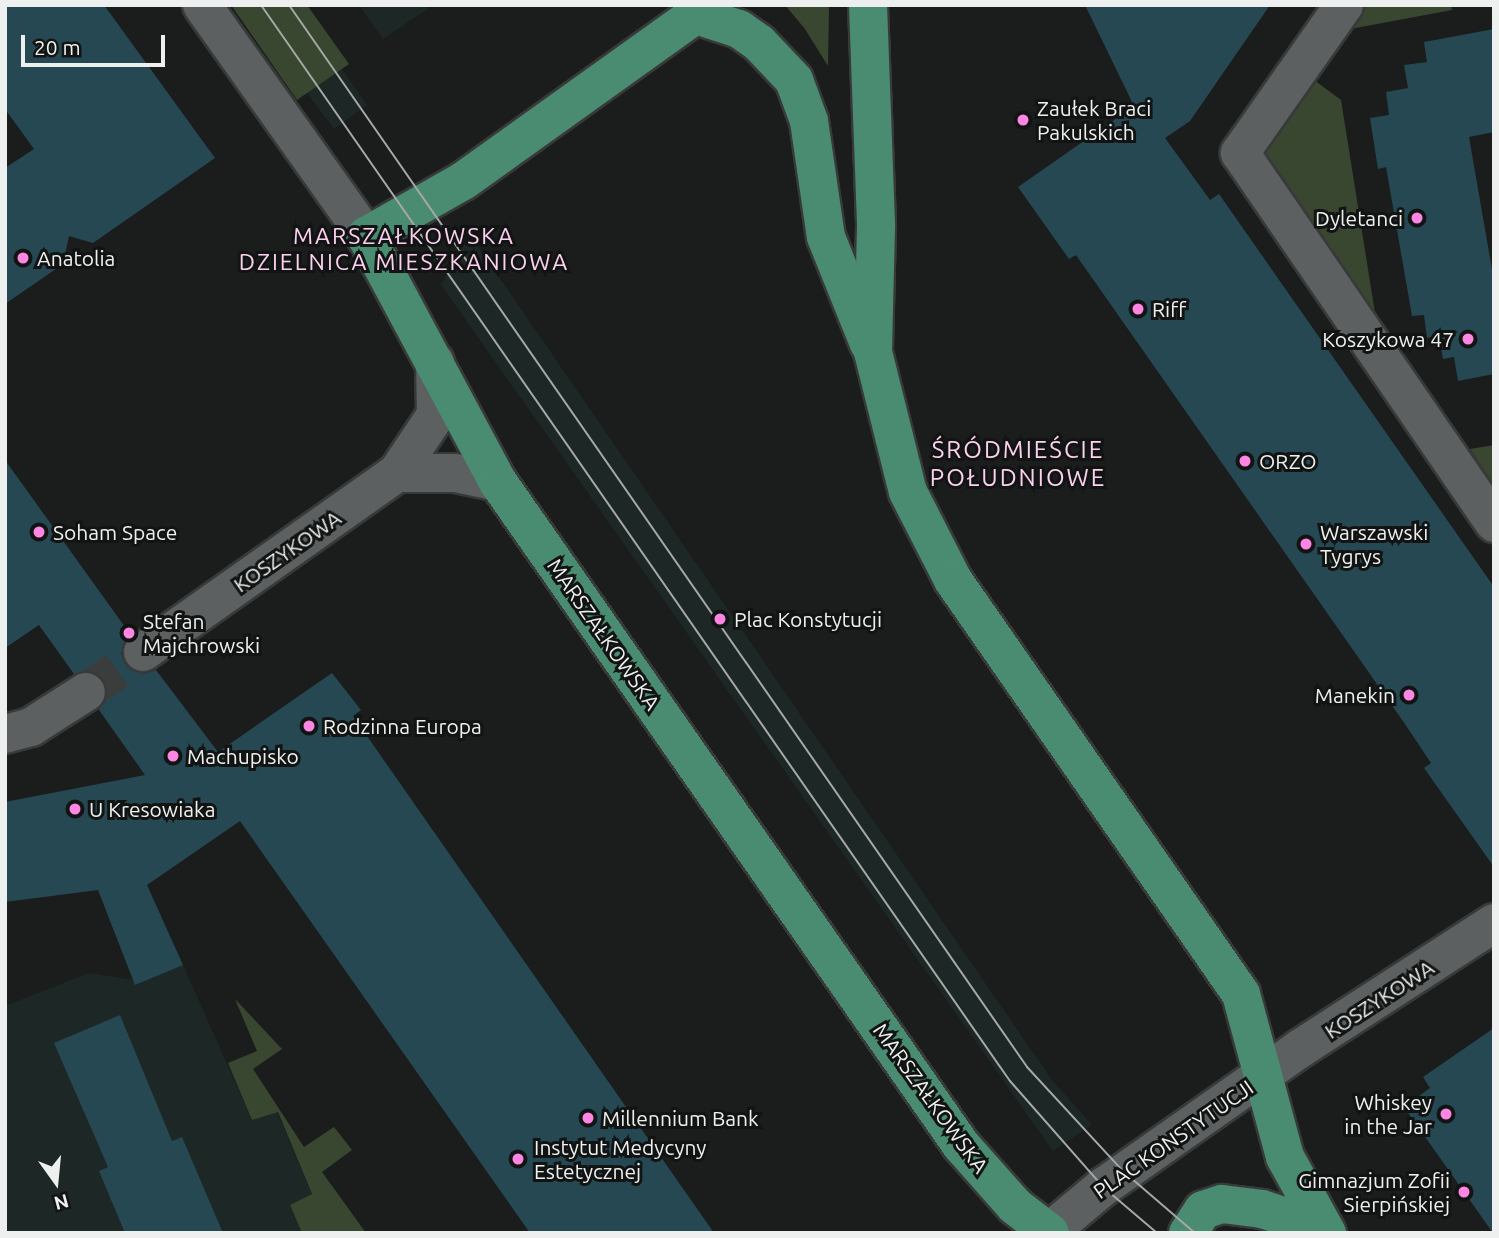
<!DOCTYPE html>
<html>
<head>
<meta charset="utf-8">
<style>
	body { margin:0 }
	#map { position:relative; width:1499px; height:1238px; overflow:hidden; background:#1a1d1c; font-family:Ubuntu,sans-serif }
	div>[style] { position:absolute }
	.built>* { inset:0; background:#1d2726 }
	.green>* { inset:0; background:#394731 }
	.building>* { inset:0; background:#264853 }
	.minor-tunnel>* { height:38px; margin-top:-19px; transform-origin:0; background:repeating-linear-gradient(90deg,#3a3d3c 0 38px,transparent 0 57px) }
	.roads { filter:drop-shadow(2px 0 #383a3a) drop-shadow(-2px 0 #383a3a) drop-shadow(0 2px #383a3a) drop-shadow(0 -2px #383a3a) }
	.minor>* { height:38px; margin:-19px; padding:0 19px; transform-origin:19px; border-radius:19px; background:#5d6060 }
	.major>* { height:38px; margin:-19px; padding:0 19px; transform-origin:19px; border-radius:19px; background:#4a8c71 }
	.tram>* { height:2px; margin:-1px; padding:0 1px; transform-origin:1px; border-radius:1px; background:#a6a8a7 }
	.dots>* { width:19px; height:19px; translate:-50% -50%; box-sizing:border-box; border:4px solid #111413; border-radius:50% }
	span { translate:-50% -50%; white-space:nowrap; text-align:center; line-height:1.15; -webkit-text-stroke:6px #111413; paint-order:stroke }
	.poi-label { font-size:21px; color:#eef0ef }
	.left { translate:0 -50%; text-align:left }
	.right { translate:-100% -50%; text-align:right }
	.street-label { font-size:21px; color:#eef0ef }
	.neighbourhood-label { font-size:23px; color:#fbd1ef; letter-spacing:2px }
	.quarter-label { font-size:24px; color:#fbd1ef; letter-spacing:2px }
	.frame { position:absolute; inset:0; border:7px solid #eef0ef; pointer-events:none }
	.north { position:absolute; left:21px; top:1147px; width:70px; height:70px; -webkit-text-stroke:5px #111413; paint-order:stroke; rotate:165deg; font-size:19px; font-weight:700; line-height:28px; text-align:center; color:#eef0ef }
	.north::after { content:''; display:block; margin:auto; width:24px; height:32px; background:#eef0ef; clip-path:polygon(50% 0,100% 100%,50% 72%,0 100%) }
	.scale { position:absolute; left:21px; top:35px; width:144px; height:32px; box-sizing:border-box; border:4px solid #eef0ef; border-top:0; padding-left:9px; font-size:21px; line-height:24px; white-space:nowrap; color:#eef0ef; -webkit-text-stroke:5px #111413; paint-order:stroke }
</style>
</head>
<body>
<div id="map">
	<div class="built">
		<div style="clip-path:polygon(298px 5px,367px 105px,334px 129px,307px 93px)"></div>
		<div style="clip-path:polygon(359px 5px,431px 5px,432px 6px,383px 39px)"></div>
		<div style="clip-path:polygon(470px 235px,1052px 1080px,1092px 1125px,1053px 1151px,441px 285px)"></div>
		<div style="clip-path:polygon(174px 945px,252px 1120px,277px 1112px,312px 1195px,290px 1206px,302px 1233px,5px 1233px,5px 1006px,89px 973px,134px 980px)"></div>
	</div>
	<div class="green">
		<div style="clip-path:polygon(231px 5px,307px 5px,349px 64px,297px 100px)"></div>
		<div style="clip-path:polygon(785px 5px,829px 5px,828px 66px,805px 29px)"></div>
		<div style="clip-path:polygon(1363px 5px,1451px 5px,1452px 10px,1345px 30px)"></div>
		<div style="clip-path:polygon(1310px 77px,1341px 100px,1375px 313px,1261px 150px)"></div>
		<div style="clip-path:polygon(1494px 445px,1494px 485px,1470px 449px)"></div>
		<div style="clip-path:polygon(235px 999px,282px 1049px,253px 1069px,304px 1147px,334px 1127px,352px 1150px,322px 1172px,366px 1233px,302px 1233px,290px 1205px,312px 1194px,278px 1112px,252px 1120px,228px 1063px,257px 1051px)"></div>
	</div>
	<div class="building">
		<div style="clip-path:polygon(5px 5px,104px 5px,215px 158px,93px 243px,69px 236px,63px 264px,5px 304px,5px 168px,34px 149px,5px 109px)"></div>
		<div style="clip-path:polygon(1085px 5px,1270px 5px,1190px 121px,1165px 138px,1210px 200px,1219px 194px,1494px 587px,1494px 867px,1424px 768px,1431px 763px,1405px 724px,1076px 255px,1069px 259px,1018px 187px,1134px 106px)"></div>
		<div style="clip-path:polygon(1494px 29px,1494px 132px,1469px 137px,1494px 281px,1494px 374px,1458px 381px,1454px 357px,1443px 359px,1439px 336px,1427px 338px,1424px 315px,1412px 316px,1386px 167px,1378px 169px,1370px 118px,1389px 115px,1386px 92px,1408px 88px,1404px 65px,1427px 62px,1424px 42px)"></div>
		<div style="clip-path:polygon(5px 460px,130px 634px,121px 653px,126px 665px,144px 674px,156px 670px,218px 752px,332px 673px,361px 710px,353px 716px,714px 1233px,530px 1233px,240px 821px,147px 885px,183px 965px,135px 985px,98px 890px,5px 902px,5px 802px,145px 775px,99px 710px,108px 692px,97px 673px,74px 674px,39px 625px,5px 648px)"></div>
		<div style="clip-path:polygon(120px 1015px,172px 1141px,182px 1137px,223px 1233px,125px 1233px,99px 1171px,108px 1167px,54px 1043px)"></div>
		<div style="clip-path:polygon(1494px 1028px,1494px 1233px,1493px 1233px,1404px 1107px,1430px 1088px,1423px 1077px)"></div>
	</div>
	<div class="minor-tunnel">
		<div style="left:86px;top:692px;width:70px;rotate:-35.1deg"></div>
	</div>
	<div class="roads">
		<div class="minor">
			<div style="left:202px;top:5px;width:283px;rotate:54.6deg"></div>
			<div style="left:1344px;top:5px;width:181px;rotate:125.1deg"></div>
			<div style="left:1240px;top:153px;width:449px;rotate:55.5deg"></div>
			<div style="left:397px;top:473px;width:58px"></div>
			<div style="left:455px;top:473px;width:44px;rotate:11.8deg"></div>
			<div style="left:143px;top:652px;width:311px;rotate:-35.2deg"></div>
			<div style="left:397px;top:473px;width:70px;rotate:-56.1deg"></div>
			<div style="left:436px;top:415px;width:53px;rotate:-91.1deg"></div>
			<div style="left:5px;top:734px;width:27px;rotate:-15deg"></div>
			<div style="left:31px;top:727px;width:65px;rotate:-32.5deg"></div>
			<div style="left:1048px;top:1233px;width:72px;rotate:-39.9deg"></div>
			<div style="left:1103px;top:1187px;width:242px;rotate:-35.1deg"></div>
			<div style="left:1301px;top:1048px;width:230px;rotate:-32.9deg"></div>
		</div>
		<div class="major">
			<div style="left:709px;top:5px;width:302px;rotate:144.4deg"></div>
			<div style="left:463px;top:181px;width:112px;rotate:150.4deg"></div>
			<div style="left:366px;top:236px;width:279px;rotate:61.8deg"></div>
			<div style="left:498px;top:482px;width:809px;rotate:55.07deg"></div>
			<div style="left:961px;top:1145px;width:81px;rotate:48.5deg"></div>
			<div style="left:1015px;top:1206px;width:44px;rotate:37.6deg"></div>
			<div style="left:868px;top:5px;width:222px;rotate:87.9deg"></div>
			<div style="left:876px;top:227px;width:125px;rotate:91.4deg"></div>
			<div style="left:873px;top:352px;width:144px;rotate:76deg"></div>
			<div style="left:908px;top:492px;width:99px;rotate:62.9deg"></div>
			<div style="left:953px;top:580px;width:504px;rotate:55.18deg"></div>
			<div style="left:1241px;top:994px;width:169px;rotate:74.9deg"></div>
			<div style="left:1285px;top:1157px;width:87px;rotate:61.1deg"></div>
			<div style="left:699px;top:16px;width:42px;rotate:18deg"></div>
			<div style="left:739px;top:29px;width:24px;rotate:35deg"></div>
			<div style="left:759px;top:43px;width:51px;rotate:46.6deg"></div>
			<div style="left:794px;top:80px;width:44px;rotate:69.9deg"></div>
			<div style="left:809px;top:121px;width:117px;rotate:81.7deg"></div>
			<div style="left:826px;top:237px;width:115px;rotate:68.1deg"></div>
			<div style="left:1188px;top:1233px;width:27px;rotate:-57deg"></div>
			<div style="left:1203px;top:1210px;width:20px;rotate:-18deg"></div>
			<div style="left:1222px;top:1204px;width:40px;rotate:7.1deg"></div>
			<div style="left:1262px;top:1209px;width:66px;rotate:18.4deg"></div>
		</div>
	</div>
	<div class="tram">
		<div style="left:261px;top:5px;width:1311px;rotate:55.16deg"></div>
		<div style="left:1010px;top:1081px;width:141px;rotate:48.7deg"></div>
		<div style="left:1103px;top:1187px;width:71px;rotate:40.4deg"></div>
		<div style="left:289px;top:5px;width:1293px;rotate:55.2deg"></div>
		<div style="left:1027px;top:1067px;width:143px;rotate:47.3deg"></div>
		<div style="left:1124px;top:1172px;width:94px;rotate:40.7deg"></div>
	</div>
	<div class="dots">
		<div style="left:1023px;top:120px;background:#fd86e2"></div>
		<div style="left:1417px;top:218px;background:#fd86e2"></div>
		<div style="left:23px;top:258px;background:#fd86e2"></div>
		<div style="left:1138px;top:309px;background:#fd86e2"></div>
		<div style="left:1468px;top:339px;background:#fd86e2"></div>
		<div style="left:1245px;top:461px;background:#fd86e2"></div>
		<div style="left:39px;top:532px;background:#fd86e2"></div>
		<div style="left:1306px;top:544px;background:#fd86e2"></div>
		<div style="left:720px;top:619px;background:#fd86e2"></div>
		<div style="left:129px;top:633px;background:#fd86e2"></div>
		<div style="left:1409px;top:695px;background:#fd86e2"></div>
		<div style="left:309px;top:726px;background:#fd86e2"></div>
		<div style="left:173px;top:756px;background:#fd86e2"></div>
		<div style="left:75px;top:809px;background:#fd86e2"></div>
		<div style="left:1446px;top:1114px;background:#fd86e2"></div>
		<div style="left:588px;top:1118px;background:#fd86e2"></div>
		<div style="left:518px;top:1159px;background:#fd86e2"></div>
		<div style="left:1464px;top:1192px;background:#fd86e2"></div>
	</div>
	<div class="poi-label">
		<span class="left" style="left:1037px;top:120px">Zaułek Braci<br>Pakulskich</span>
		<span class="right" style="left:1403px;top:218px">Dyletanci</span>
		<span class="left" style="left:37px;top:258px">Anatolia</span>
		<span class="left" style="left:1152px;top:309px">Riff</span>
		<span class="right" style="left:1454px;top:339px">Koszykowa 47</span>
		<span class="left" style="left:1259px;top:461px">ORZO</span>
		<span class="left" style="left:53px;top:532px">Soham Space</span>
		<span class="left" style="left:1320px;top:544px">Warszawski<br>Tygrys</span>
		<span class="left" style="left:734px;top:619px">Plac Konstytucji</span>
		<span class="left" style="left:143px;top:633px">Stefan<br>Majchrowski</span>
		<span class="right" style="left:1395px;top:695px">Manekin</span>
		<span class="left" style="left:323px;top:726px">Rodzinna Europa</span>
		<span class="left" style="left:187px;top:756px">Machupisko</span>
		<span class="left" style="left:89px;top:809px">U Kresowiaka</span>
		<span class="right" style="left:1432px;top:1114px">Whiskey<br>in the Jar</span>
		<span class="left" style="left:602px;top:1118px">Millennium Bank</span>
		<span class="left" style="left:534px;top:1159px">Instytut Medycyny<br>Estetycznej</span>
		<span class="right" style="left:1450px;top:1192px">Gimnazjum Zofii<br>Sierpińskiej</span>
	</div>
	<div class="street-label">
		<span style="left:287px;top:551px;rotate:-35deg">KOSZYKOWA</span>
		<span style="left:604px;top:634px;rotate:55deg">MARSZAŁKOWSKA</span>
		<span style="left:1379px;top:999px;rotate:-33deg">KOSZYKOWA</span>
		<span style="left:931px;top:1098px;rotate:54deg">MARSZAŁKOWSKA</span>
		<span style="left:1173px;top:1139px;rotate:-35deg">PLAC KONSTYTUCJI</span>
	</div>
	<div class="neighbourhood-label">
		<span style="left:404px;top:249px">MARSZAŁKOWSKA<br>DZIELNICA MIESZKANIOWA</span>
	</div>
	<div class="quarter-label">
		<span style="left:1018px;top:464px">ŚRÓDMIEŚCIE<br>POŁUDNIOWE</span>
	</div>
	<div class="frame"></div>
	<div class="north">N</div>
	<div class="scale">20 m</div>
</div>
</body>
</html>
